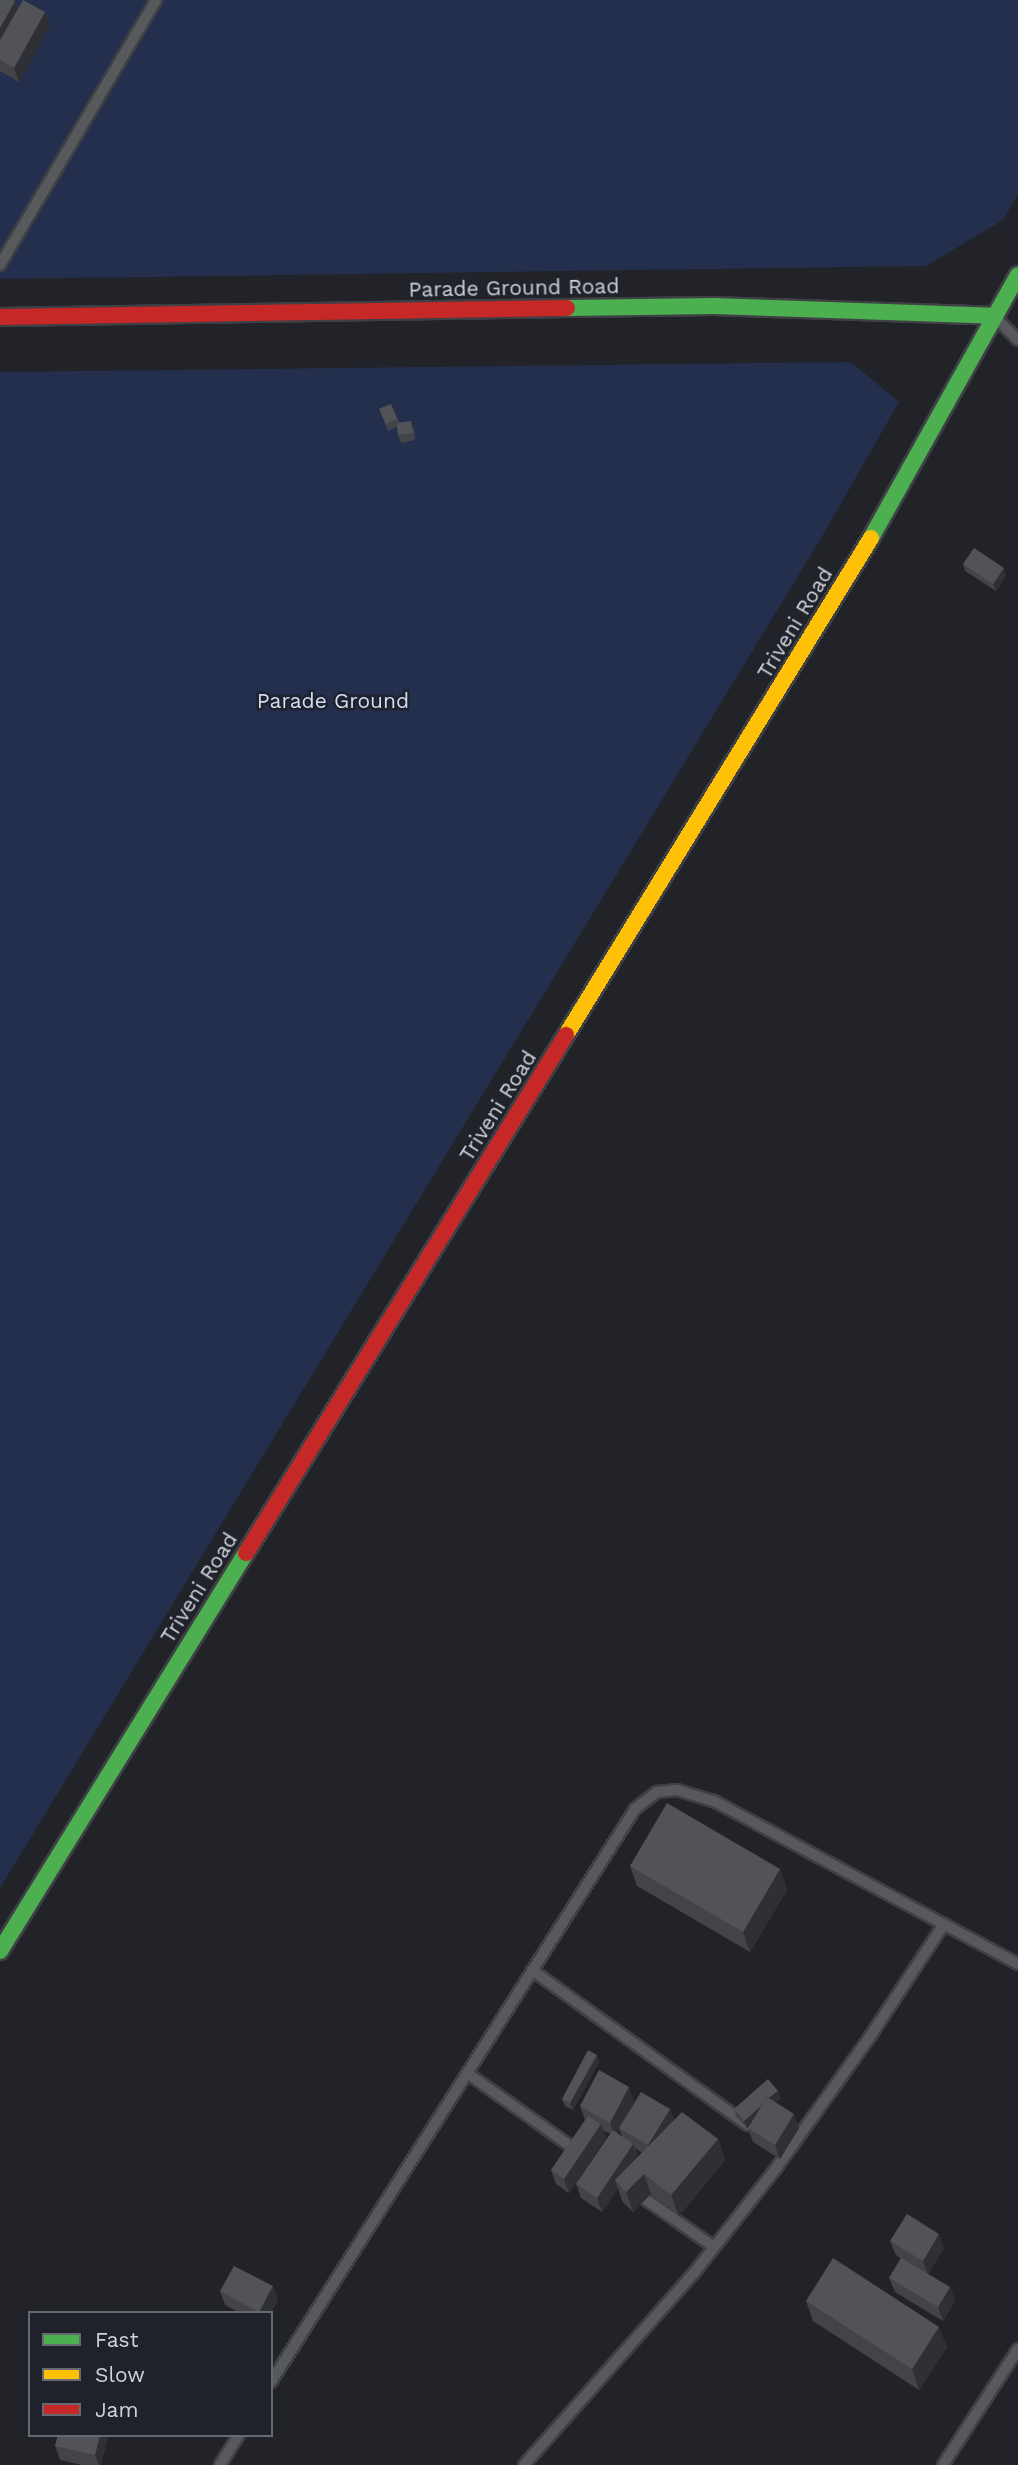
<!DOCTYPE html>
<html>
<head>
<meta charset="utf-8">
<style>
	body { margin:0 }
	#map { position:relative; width:1018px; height:2465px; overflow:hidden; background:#222328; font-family:"Work Sans",sans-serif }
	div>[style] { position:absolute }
	.green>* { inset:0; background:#242f4d }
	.roads { filter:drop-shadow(2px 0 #3f4045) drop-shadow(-2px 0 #3f4045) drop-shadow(0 2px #3f4045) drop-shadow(0 -2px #3f4045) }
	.lane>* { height:10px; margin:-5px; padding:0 5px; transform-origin:5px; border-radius:5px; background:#58595d }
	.fast>* { height:16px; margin:-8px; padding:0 8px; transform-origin:8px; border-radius:8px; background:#4caf50 }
	.slow>* { height:16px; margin:-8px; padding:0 8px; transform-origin:8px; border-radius:8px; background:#ffc107 }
	.jam>* { height:16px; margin:-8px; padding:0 8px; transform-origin:8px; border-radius:8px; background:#c62828 }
	.wall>* { inset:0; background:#434448 }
	.shaded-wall>* { inset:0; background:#2f3035 }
	.building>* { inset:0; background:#525358 }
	span { translate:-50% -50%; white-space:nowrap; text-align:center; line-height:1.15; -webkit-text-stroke:5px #1f222b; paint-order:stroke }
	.street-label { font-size:21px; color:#d1d3d9 }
	.park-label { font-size:21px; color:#d1defa }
	.legend { position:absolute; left:28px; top:2311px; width:245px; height:126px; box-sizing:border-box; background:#1f222b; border:2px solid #666971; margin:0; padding:9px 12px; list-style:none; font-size:21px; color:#d1d3d9 }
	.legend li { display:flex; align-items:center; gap:14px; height:35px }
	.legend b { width:35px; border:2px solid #666971 }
</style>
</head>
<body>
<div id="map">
	<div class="green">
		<div style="clip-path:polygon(0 0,1018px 0,1018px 194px,1003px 220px,926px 266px,0 279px)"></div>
		<div style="clip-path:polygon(851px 362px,899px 402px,820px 540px,0 1888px,0 372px)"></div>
	</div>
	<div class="roads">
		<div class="lane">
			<div style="left:0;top:265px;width:308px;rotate:-59.5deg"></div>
			<div style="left:996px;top:318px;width:31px;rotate:45deg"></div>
			<div style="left:532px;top:1970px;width:266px;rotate:35.7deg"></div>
			<div style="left:467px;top:2073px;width:137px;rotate:35.2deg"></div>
			<div style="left:635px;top:2192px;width:96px;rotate:34.8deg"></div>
			<div style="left:271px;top:2382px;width:679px;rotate:-57.57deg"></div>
			<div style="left:635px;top:1809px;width:28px;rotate:-38deg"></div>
			<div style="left:657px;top:1792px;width:20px;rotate:-6deg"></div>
			<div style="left:677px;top:1790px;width:39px;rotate:17deg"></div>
			<div style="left:714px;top:1801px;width:345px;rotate:28.2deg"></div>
			<div style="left:220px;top:2465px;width:36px;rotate:-58deg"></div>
			<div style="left:524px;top:2465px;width:256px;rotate:-48.5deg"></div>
			<div style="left:694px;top:2273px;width:135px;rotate:-51.9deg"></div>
			<div style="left:777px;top:2167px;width:162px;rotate:-54.5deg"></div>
			<div style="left:871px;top:2035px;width:133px;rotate:-56.7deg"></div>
			<div style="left:943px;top:2465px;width:138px;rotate:-57.1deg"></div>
		</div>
		<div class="fast">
			<div style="left:567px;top:308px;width:147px;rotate:-0.8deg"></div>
			<div style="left:714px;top:306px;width:280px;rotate:2deg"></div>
			<div style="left:871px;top:538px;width:301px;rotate:-60.8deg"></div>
			<div style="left:0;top:1951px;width:468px;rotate:-58.3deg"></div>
		</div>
		<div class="slow">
			<div style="left:566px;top:1035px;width:583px;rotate:-58.46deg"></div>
		</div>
		<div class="jam">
			<div style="left:0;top:317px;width:567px;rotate:-0.91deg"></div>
			<div style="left:246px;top:1553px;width:609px;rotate:-58.29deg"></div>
		</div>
	</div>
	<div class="wall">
		<div style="clip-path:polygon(0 0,15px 1px,18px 8px,45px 12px,50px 26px,19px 82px,0 71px)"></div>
		<div style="clip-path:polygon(391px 404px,399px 422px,414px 428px,415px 440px,401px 443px,398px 435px,397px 427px,388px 431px,379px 409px)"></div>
		<div style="clip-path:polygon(963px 564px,1006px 575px,996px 591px,965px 571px)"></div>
		<div style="clip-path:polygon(630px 1866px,780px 1869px,787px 1890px,750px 1952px,637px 1886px)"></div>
		<div style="clip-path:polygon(597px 2055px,599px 2062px,573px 2110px,565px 2106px,562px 2099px)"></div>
		<div style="clip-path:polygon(781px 2098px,775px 2102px,799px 2128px,780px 2159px,753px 2142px,748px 2128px,749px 2125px,747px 2128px,736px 2116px,734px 2109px)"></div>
		<div style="clip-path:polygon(evenodd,634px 2101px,624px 2120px,670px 2109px,674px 2121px,718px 2139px,725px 2160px,679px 2216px,651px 2194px,633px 2212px,622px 2201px,618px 2188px,602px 2212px,581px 2198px,576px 2184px,610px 2134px,603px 2130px,606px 2138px,569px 2193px,556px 2184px,551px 2170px,585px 2120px,580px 2106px,634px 2101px,619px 2129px,622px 2137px,617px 2133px,619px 2129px,634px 2101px,635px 2148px,642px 2153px,638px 2157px,635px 2148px)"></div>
		<div style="clip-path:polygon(890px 2241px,944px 2248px,928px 2274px,950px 2287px,955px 2301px,943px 2321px,895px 2292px,889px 2278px,901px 2259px,896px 2255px)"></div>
		<div style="clip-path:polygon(220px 2291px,278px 2300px,271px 2313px,240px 2313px,225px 2305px)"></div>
		<div style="clip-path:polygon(806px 2301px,947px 2347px,919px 2390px,813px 2321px)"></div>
		<div style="clip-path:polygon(58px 2435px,108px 2435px,101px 2465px,82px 2465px,60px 2460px,55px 2446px)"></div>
	</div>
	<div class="shaded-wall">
		<div style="clip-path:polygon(15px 1px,20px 15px,0 51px,0 28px)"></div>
		<div style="clip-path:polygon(45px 12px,50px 26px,19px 82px,14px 68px)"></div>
		<div style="clip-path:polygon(1004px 568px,1006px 575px,996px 591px,993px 584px)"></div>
		<div style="clip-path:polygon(780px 1869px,787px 1890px,750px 1952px,743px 1932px)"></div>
		<div style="clip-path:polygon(597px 2055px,599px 2062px,573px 2110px,570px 2103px)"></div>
		<div style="clip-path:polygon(629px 2087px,634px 2101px,615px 2137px,610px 2123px)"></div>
		<div style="clip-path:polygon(778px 2091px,781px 2098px,747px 2128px,744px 2121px)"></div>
		<div style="clip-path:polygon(670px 2109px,675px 2123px,653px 2159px,648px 2145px)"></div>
		<div style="clip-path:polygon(794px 2114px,799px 2128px,780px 2159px,775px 2145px)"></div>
		<div style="clip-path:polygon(601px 2124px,606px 2138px,569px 2193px,564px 2179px)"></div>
		<div style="clip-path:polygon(718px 2139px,725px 2160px,679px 2216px,671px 2195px)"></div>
		<div style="clip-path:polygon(633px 2144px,638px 2158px,615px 2180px,618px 2188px,602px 2212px,597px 2198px)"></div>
		<div style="clip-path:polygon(644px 2174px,651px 2194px,633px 2212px,626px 2192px)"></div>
		<div style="clip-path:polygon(939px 2234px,944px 2248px,928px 2275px,923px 2261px)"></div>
		<div style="clip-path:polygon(273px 2286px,278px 2300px,271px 2313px,259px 2313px,259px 2312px)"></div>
		<div style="clip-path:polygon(950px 2287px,955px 2301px,943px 2321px,938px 2307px)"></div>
		<div style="clip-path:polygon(939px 2327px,947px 2347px,919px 2390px,912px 2369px)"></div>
		<div style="clip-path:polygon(100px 2435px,108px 2435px,101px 2465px,99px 2465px,95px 2455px)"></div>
	</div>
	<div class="building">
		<div style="clip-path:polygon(0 0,13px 0,15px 1px,0 28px)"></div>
		<div style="clip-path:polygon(23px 0,45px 12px,14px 68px,0 60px,0 40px)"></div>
		<div style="clip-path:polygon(391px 404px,397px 419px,386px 424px,379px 409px)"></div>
		<div style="clip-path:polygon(411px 421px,413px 433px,398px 435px,397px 423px)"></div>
		<div style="clip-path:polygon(974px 548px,1004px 568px,993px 584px,963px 564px)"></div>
		<div style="clip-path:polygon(667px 1803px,780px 1869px,743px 1932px,630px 1866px)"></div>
		<div style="clip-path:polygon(588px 2050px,597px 2055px,570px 2103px,562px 2099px)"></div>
		<div style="clip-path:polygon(599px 2070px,629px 2087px,610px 2123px,580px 2106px)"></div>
		<div style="clip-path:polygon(768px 2079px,778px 2091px,769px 2098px,767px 2097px,762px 2105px,744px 2121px,734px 2109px)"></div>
		<div style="clip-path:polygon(641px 2092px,670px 2109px,648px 2145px,619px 2128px)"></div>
		<div style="clip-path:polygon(767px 2097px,794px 2114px,775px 2145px,748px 2128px)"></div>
		<div style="clip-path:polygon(682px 2112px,718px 2139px,671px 2195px,644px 2174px,626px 2192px,615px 2180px)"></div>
		<div style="clip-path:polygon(588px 2116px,601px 2124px,564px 2179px,551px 2170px)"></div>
		<div style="clip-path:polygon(613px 2130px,633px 2144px,597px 2198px,576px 2184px)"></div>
		<div style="clip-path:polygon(907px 2214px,939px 2234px,923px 2261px,890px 2241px)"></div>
		<div style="clip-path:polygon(833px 2258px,939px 2327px,912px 2369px,806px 2301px)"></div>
		<div style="clip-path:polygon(901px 2258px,950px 2287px,938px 2307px,889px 2278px)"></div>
		<div style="clip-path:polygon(234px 2266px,273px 2286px,259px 2312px,220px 2291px)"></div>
		<div style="clip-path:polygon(58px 2435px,100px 2435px,95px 2455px,55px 2446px)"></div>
	</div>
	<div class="street-label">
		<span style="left:514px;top:288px;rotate:-1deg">Parade Ground Road</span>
		<span style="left:795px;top:623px;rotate:-59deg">Triveni Road</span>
		<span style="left:498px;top:1106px;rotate:-58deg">Triveni Road</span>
		<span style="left:199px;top:1588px;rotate:-58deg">Triveni Road</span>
	</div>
	<div class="park-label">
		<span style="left:333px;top:701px">Parade Ground</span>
	</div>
	<ul class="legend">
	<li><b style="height:9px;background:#4caf50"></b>Fast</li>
	<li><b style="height:9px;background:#ffc107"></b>Slow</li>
	<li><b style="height:9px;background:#c62828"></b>Jam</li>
	</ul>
</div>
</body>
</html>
